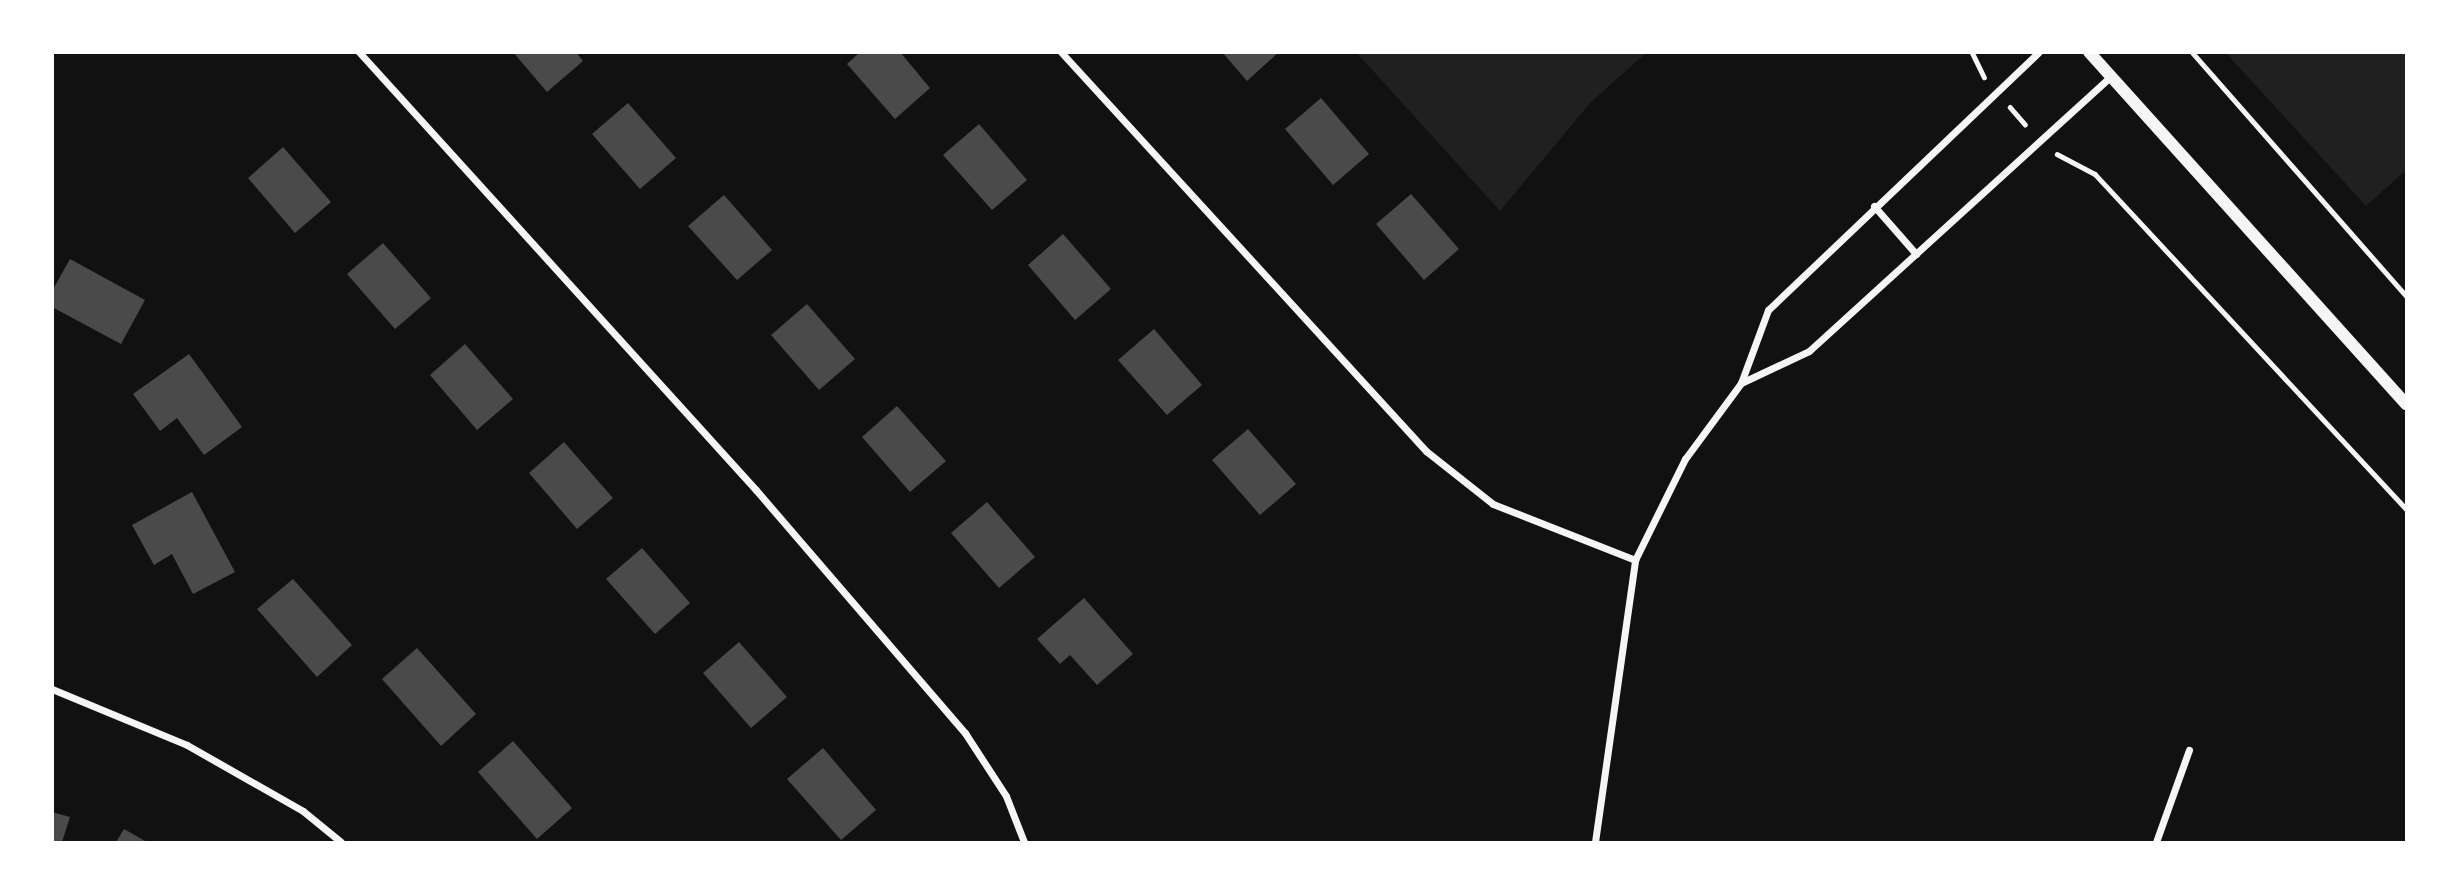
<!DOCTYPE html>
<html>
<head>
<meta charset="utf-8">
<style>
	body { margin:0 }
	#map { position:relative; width:2459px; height:895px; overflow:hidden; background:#111; font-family:Lora,serif }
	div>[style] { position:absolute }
	.green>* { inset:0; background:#202020 }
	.building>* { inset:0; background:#4a4a4a }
	.path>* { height:4.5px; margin:-2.25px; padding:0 2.25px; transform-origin:2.25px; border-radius:2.25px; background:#f5f5f5 }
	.minor>* { height:7px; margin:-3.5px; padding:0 3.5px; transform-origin:3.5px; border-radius:3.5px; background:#f5f5f5 }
	.tertiary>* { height:12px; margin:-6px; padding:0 6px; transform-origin:6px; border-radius:6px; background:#f5f5f5 }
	span { translate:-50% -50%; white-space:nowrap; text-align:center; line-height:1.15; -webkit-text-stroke:5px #fff; paint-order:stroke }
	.frame { position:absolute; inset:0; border:54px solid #fff; pointer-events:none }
</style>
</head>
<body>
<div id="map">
	<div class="green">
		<div style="clip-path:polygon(1357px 53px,1646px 53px,1591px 102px,1500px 211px)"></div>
		<div style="clip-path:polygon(2226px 53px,2406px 53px,2406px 170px,2366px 206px)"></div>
	</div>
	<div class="building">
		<div style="clip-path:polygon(513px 52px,576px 52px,583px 61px,547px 92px)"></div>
		<div style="clip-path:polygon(860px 52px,900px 52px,930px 88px,895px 119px,847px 64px)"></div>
		<div style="clip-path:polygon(1222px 52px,1279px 52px,1247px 81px)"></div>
		<div style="clip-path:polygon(1321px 98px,1369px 154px,1333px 185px,1285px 129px)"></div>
		<div style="clip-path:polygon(628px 103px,676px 158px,640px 189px,592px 134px)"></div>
		<div style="clip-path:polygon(979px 124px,1027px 180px,992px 210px,943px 155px)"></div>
		<div style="clip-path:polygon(283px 147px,331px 202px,295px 233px,248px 178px)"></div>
		<div style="clip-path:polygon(1411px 194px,1459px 249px,1424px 280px,1376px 224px)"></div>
		<div style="clip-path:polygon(724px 195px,772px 250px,737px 280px,688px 226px)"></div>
		<div style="clip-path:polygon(1063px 234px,1111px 289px,1075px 320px,1028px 265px)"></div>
		<div style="clip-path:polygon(383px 243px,431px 298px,395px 329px,347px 274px)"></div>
		<div style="clip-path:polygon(70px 259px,145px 300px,121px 344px,52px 307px,52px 291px)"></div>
		<div style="clip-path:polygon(807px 304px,855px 359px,819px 390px,771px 335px)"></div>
		<div style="clip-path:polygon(1154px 329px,1202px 385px,1167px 415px,1118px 360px)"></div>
		<div style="clip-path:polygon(465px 344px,513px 399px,477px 430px,430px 375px)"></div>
		<div style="clip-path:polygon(189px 354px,242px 427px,204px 455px,177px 418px,160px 431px,133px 394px)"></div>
		<div style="clip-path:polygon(897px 406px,946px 461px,910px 492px,862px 437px)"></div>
		<div style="clip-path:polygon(1248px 429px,1296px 484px,1260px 515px,1212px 460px)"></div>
		<div style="clip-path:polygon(564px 442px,613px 498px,577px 529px,529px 473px)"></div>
		<div style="clip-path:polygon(192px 492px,235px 572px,193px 594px,172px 554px,154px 565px,132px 525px)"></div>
		<div style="clip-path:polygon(987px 502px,1035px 557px,999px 588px,951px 533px)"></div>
		<div style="clip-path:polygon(642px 548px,690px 603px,655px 634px,606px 579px)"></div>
		<div style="clip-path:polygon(293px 579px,352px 645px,317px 677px,257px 609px)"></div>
		<div style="clip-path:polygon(1084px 598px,1133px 654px,1097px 685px,1070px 655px,1060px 664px,1037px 639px)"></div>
		<div style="clip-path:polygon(739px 642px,787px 697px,751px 728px,703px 673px)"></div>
		<div style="clip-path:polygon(417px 648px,476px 714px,441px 746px,382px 679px)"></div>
		<div style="clip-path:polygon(513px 741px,572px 808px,537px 839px,478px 772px)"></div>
		<div style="clip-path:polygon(823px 748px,876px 810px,841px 840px,787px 779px)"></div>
		<div style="clip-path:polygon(52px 812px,70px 817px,62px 842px,52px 842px)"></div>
		<div style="clip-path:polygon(124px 829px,147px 842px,116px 842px)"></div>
	</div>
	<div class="path">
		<div style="left:1972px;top:52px;width:28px;rotate:64deg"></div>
		<div style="left:2192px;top:52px;width:325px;rotate:48.7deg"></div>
		<div style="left:2010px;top:107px;width:23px;rotate:49deg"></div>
		<div style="left:2057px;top:154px;width:43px;rotate:27.8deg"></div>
		<div style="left:2095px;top:174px;width:457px;rotate:47.1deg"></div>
	</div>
	<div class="minor">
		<div style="left:359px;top:52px;width:591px;rotate:47.81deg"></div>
		<div style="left:756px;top:490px;width:321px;rotate:49.3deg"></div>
		<div style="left:965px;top:733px;width:75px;rotate:56.9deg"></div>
		<div style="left:1006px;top:796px;width:49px;rotate:68.6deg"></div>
		<div style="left:1061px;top:52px;width:541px;rotate:47.55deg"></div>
		<div style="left:1426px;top:451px;width:85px;rotate:38.3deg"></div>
		<div style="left:1493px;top:504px;width:153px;rotate:21.5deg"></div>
		<div style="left:1874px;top:206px;width:64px;rotate:48.8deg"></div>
		<div style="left:1741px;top:383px;width:75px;rotate:-25.2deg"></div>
		<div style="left:1809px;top:351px;width:408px;rotate:-42.3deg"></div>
		<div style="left:52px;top:689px;width:146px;rotate:22.5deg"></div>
		<div style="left:187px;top:745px;width:133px;rotate:29.6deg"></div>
		<div style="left:303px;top:811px;width:49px;rotate:39.2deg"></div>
		<div style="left:1595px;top:842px;width:285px;rotate:-81.9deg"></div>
		<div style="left:1635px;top:560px;width:113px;rotate:-63.7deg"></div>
		<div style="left:1685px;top:459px;width:94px;rotate:-53.6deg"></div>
		<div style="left:1741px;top:383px;width:78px;rotate:-69.7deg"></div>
		<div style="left:1768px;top:310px;width:374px;rotate:-43.6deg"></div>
		<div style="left:2156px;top:842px;width:98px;rotate:-70.3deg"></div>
	</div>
	<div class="tertiary">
		<div style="left:2089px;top:52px;width:474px;rotate:48deg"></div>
	</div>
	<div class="frame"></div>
</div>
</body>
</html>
